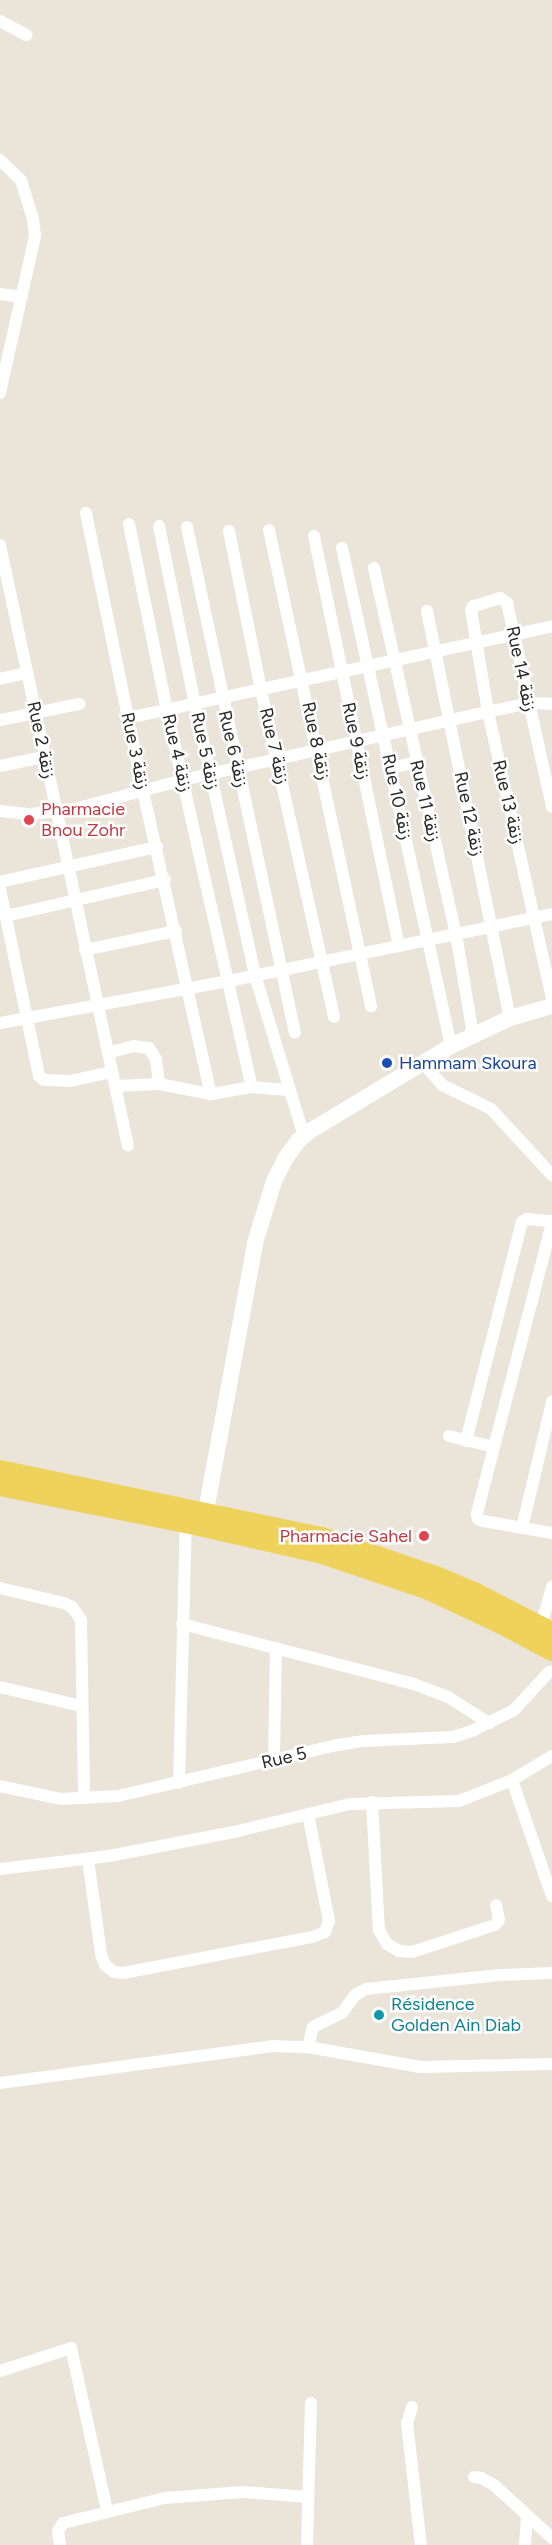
<!DOCTYPE html>
<html>
<head>
<meta charset="utf-8">
<style>
	body { margin:0 }
	#map { position:relative; width:552px; height:2545px; overflow:hidden; background:#eae4d9; font-family:Figtree,"Noto Sans Arabic",sans-serif }
	div>[style] { position:absolute }
	.street>* { height:12px; margin:-6px; padding:0 6px; transform-origin:6px; border-radius:6px; background:#fff }
	.secondary>* { height:16px; margin:-8px; padding:0 8px; transform-origin:8px; border-radius:8px; background:#fff }
	.primary>* { height:20px; margin:-10px; padding:0 10px; transform-origin:10px; border-radius:10px; background:#eed25b }
	.dots>* { width:16px; height:16px; translate:-50% -50%; box-sizing:border-box; border:3px solid #fff; border-radius:50% }
	span { translate:-50% -50%; white-space:nowrap; text-align:center; line-height:1.15; -webkit-text-stroke:5px #fff; paint-order:stroke }
	.street-label { font-size:18px; color:#282828 }
	.health-label { font-size:18px; color:#be3a42 }
	.left { translate:0 -50%; text-align:left }
	.right { translate:-100% -50%; text-align:right }
	.transit-label { font-size:18px; color:#164399 }
	.culture-label { font-size:18px; color:#0d838f }
</style>
</head>
<body>
<div id="map">
	<div class="street">
		<div style="left:0;top:21px;width:30px;rotate:28deg"></div>
		<div style="left:0;top:160px;width:29px;rotate:44deg"></div>
		<div style="left:21px;top:180px;width:41px;rotate:72.9deg"></div>
		<div style="left:33px;top:219px;width:17px;rotate:83deg"></div>
		<div style="left:35px;top:236px;width:161px;rotate:102.6deg"></div>
		<div style="left:0;top:294px;width:22px;rotate:8deg"></div>
		<div style="left:86px;top:513px;width:284px;rotate:78.4deg"></div>
		<div style="left:143px;top:791px;width:311px;rotate:77.4deg"></div>
		<div style="left:129px;top:524px;width:191px;rotate:78.5deg"></div>
		<div style="left:167px;top:711px;width:385px;rotate:77.3deg"></div>
		<div style="left:159px;top:526px;width:182px;rotate:78.6deg"></div>
		<div style="left:195px;top:704px;width:278px;rotate:77.5deg"></div>
		<div style="left:255px;top:975px;width:168px;rotate:73.1deg"></div>
		<div style="left:187px;top:527px;width:517px;rotate:77.95deg"></div>
		<div style="left:269px;top:530px;width:487px;rotate:77.9deg"></div>
		<div style="left:229px;top:531px;width:162px;rotate:78.6deg"></div>
		<div style="left:261px;top:690px;width:335px;rotate:77.4deg"></div>
		<div style="left:314px;top:536px;width:419px;rotate:78.3deg"></div>
		<div style="left:0;top:545px;width:614px;rotate:77.98deg"></div>
		<div style="left:342px;top:548px;width:510px;rotate:77.65deg"></div>
		<div style="left:374px;top:568px;width:375px;rotate:77.4deg"></div>
		<div style="left:456px;top:934px;width:101px;rotate:80.4deg"></div>
		<div style="left:427px;top:611px;width:415px;rotate:78.5deg"></div>
		<div style="left:0;top:679px;width:27px;rotate:-13deg"></div>
		<div style="left:128px;top:718px;width:434px;rotate:-12.2deg"></div>
		<div style="left:0;top:720px;width:81px;rotate:-11.4deg"></div>
		<div style="left:0;top:766px;width:45px;rotate:-11.6deg"></div>
		<div style="left:391px;top:768px;width:26px;rotate:-13deg"></div>
		<div style="left:552px;top:807px;width:209px;rotate:-102.4deg"></div>
		<div style="left:507px;top:603px;width:9px;rotate:-144deg"></div>
		<div style="left:500px;top:598px;width:28px;rotate:163deg"></div>
		<div style="left:473px;top:606px;width:4px;rotate:117deg"></div>
		<div style="left:471px;top:610px;width:103px;rotate:80.5deg"></div>
		<div style="left:488px;top:712px;width:293px;rotate:77.4deg"></div>
		<div style="left:0;top:811px;width:31px;rotate:6deg"></div>
		<div style="left:31px;top:814px;width:43px;rotate:-6.6deg"></div>
		<div style="left:74px;top:809px;width:113px;rotate:-14.9deg"></div>
		<div style="left:183px;top:780px;width:312px;rotate:-12.6deg"></div>
		<div style="left:488px;top:712px;width:42px;rotate:-12.4deg"></div>
		<div style="left:529px;top:703px;width:23px;rotate:2deg"></div>
		<div style="left:0;top:882px;width:161px;rotate:-12.6deg"></div>
		<div style="left:0;top:889px;width:191px;rotate:78.2deg"></div>
		<div style="left:39px;top:1076px;width:6px;rotate:39deg"></div>
		<div style="left:44px;top:1080px;width:26px;rotate:2deg"></div>
		<div style="left:70px;top:1081px;width:43px;rotate:-12.1deg"></div>
		<div style="left:6px;top:916px;width:163px;rotate:-12.8deg"></div>
		<div style="left:85px;top:950px;width:93px;rotate:-11.8deg"></div>
		<div style="left:0;top:1023px;width:233px;rotate:-10.4deg"></div>
		<div style="left:229px;top:981px;width:330px;rotate:-11.7deg"></div>
		<div style="left:108px;top:1053px;width:27px;rotate:-15deg"></div>
		<div style="left:134px;top:1046px;width:15px;rotate:8deg"></div>
		<div style="left:149px;top:1048px;width:13px;rotate:58deg"></div>
		<div style="left:156px;top:1059px;width:25px;rotate:83deg"></div>
		<div style="left:423px;top:1063px;width:29px;rotate:49deg"></div>
		<div style="left:442px;top:1085px;width:55px;rotate:26.1deg"></div>
		<div style="left:491px;top:1109px;width:90px;rotate:47.3deg"></div>
		<div style="left:115px;top:1086px;width:44px;rotate:-2.6deg"></div>
		<div style="left:159px;top:1084px;width:53px;rotate:10.9deg"></div>
		<div style="left:211px;top:1094px;width:42px;rotate:-9.7deg"></div>
		<div style="left:252px;top:1087px;width:38px;rotate:5deg"></div>
		<div style="left:552px;top:1223px;width:301px;rotate:104.5deg"></div>
		<div style="left:477px;top:1514px;width:5px;rotate:79deg"></div>
		<div style="left:478px;top:1519px;width:5px;rotate:22deg"></div>
		<div style="left:483px;top:1521px;width:70px;rotate:9.9deg"></div>
		<div style="left:449px;top:1436px;width:46px;rotate:13.7deg"></div>
		<div style="left:466px;top:1441px;width:226px;rotate:-75.7deg"></div>
		<div style="left:522px;top:1222px;width:6px;rotate:-31deg"></div>
		<div style="left:527px;top:1219px;width:25px;rotate:5deg"></div>
		<div style="left:522px;top:1528px;width:130px;rotate:-76.6deg"></div>
		<div style="left:0;top:1588px;width:66px;rotate:13.2deg"></div>
		<div style="left:64px;top:1603px;width:9px;rotate:27deg"></div>
		<div style="left:72px;top:1607px;width:16px;rotate:55deg"></div>
		<div style="left:81px;top:1620px;width:178px;rotate:89deg"></div>
		<div style="left:182px;top:1624px;width:240px;rotate:14.5deg"></div>
		<div style="left:414px;top:1684px;width:36px;rotate:21deg"></div>
		<div style="left:448px;top:1697px;width:49px;rotate:32.4deg"></div>
		<div style="left:541px;top:1626px;width:41px;rotate:-74.2deg"></div>
		<div style="left:0;top:1687px;width:83px;rotate:13.2deg"></div>
		<div style="left:274px;top:1760px;width:112px;rotate:-89deg"></div>
		<div style="left:512px;top:1780px;width:123px;rotate:71deg"></div>
		<div style="left:179px;top:1783px;width:260px;rotate:-88.5deg"></div>
		<div style="left:0;top:1786px;width:62px;rotate:12deg"></div>
		<div style="left:61px;top:1799px;width:57px;rotate:-3deg"></div>
		<div style="left:118px;top:1796px;width:226px;rotate:-13.1deg"></div>
		<div style="left:338px;top:1745px;width:26px;rotate:-9deg"></div>
		<div style="left:364px;top:1741px;width:89px;rotate:-2.6deg"></div>
		<div style="left:453px;top:1737px;width:22px;rotate:-18deg"></div>
		<div style="left:474px;top:1730px;width:45px;rotate:-26.6deg"></div>
		<div style="left:514px;top:1710px;width:52px;rotate:-47.4deg"></div>
		<div style="left:372px;top:1802px;width:128px;rotate:86.9deg"></div>
		<div style="left:379px;top:1930px;width:16px;rotate:60deg"></div>
		<div style="left:387px;top:1944px;width:14px;rotate:30deg"></div>
		<div style="left:399px;top:1951px;width:13px;rotate:4deg"></div>
		<div style="left:412px;top:1952px;width:87px;rotate:-18deg"></div>
		<div style="left:495px;top:1925px;width:6px;rotate:-51deg"></div>
		<div style="left:499px;top:1920px;width:15px;rotate:-101deg"></div>
		<div style="left:88px;top:1859px;width:96px;rotate:82.2deg"></div>
		<div style="left:101px;top:1954px;width:12px;rotate:70deg"></div>
		<div style="left:105px;top:1965px;width:11px;rotate:38deg"></div>
		<div style="left:114px;top:1972px;width:9px;rotate:6deg"></div>
		<div style="left:123px;top:1973px;width:192px;rotate:-10.8deg"></div>
		<div style="left:312px;top:1937px;width:14px;rotate:-21deg"></div>
		<div style="left:325px;top:1932px;width:12px;rotate:-70deg"></div>
		<div style="left:329px;top:1921px;width:109px;rotate:-101.1deg"></div>
		<div style="left:0;top:1869px;width:110px;rotate:-6.8deg"></div>
		<div style="left:109px;top:1856px;width:127px;rotate:-10.9deg"></div>
		<div style="left:234px;top:1832px;width:119px;rotate:-13.6deg"></div>
		<div style="left:350px;top:1804px;width:109px;rotate:-1.6deg"></div>
		<div style="left:459px;top:1801px;width:57px;rotate:-21.6deg"></div>
		<div style="left:512px;top:1780px;width:47px;rotate:-31deg"></div>
		<div style="left:308px;top:2047px;width:21px;rotate:-76deg"></div>
		<div style="left:313px;top:2027px;width:32px;rotate:-26deg"></div>
		<div style="left:342px;top:2013px;width:22px;rotate:-54deg"></div>
		<div style="left:355px;top:1995px;width:13px;rotate:-29deg"></div>
		<div style="left:366px;top:1989px;width:134px;rotate:-6deg"></div>
		<div style="left:499px;top:1975px;width:53px;rotate:-2.2deg"></div>
		<div style="left:0;top:2083px;width:275px;rotate:-7.7deg"></div>
		<div style="left:272px;top:2046px;width:36px;rotate:2deg"></div>
		<div style="left:308px;top:2047px;width:114px;rotate:10.1deg"></div>
		<div style="left:420px;top:2067px;width:132px;rotate:-1.3deg"></div>
		<div style="left:0;top:2371px;width:75px;rotate:-17.9deg"></div>
		<div style="left:71px;top:2348px;width:167px;rotate:77.5deg"></div>
		<div style="left:412px;top:2407px;width:17px;rotate:107deg"></div>
		<div style="left:407px;top:2423px;width:123px;rotate:83.5deg"></div>
		<div style="left:474px;top:2477px;width:7px;rotate:8deg"></div>
		<div style="left:481px;top:2478px;width:15px;rotate:28deg"></div>
		<div style="left:494px;top:2485px;width:79px;rotate:42.4deg"></div>
		<div style="left:60px;top:2545px;width:14px;rotate:-98deg"></div>
		<div style="left:58px;top:2531px;width:9px;rotate:-58deg"></div>
		<div style="left:63px;top:2523px;width:105px;rotate:-13.8deg"></div>
		<div style="left:165px;top:2498px;width:78px;rotate:-4.4deg"></div>
		<div style="left:243px;top:2492px;width:65px;rotate:4.4deg"></div>
		<div style="left:307px;top:2545px;width:142px;rotate:-88.4deg"></div>
		<div style="left:525px;top:2545px;width:29px;rotate:-86deg"></div>
	</div>
	<div class="secondary">
		<div style="left:206px;top:1511px;width:272px;rotate:-79.6deg"></div>
		<div style="left:255px;top:1243px;width:65px;rotate:-73deg"></div>
		<div style="left:274px;top:1181px;width:25px;rotate:-63deg"></div>
		<div style="left:285px;top:1159px;width:22px;rotate:-54deg"></div>
		<div style="left:298px;top:1141px;width:16px;rotate:-40deg"></div>
		<div style="left:310px;top:1131px;width:165px;rotate:-31.1deg"></div>
		<div style="left:451px;top:1046px;width:65px;rotate:-25.4deg"></div>
		<div style="left:510px;top:1018px;width:44px;rotate:-15.9deg"></div>
	</div>
	<div class="primary">
		<div style="left:0;top:1470px;width:329px;rotate:11.8deg"></div>
		<div style="left:322px;top:1537px;width:120px;rotate:18.9deg"></div>
		<div style="left:436px;top:1576px;width:41px;rotate:22.8deg"></div>
		<div style="left:474px;top:1592px;width:88px;rotate:27.1deg"></div>
		<div style="left:0;top:1486px;width:190px;rotate:11.3deg"></div>
		<div style="left:186px;top:1523px;width:139px;rotate:12.8deg"></div>
		<div style="left:322px;top:1554px;width:110px;rotate:18.6deg"></div>
		<div style="left:426px;top:1589px;width:81px;rotate:25deg"></div>
		<div style="left:499px;top:1623px;width:60px;rotate:27.8deg"></div>
	</div>
	<div class="dots">
		<div style="left:29px;top:820px;background:#e0444e"></div>
		<div style="left:387px;top:1063px;background:#1a4fb4"></div>
		<div style="left:424px;top:1536px;background:#e0444e"></div>
		<div style="left:379px;top:2015px;background:#0f9aa8"></div>
	</div>
	<div class="street-label">
		<span style="left:521px;top:669px;rotate:78deg">Rue 14 زنقة</span>
		<span style="left:41px;top:740px;rotate:78deg">Rue 2 زنقة</span>
		<span style="left:316px;top:741px;rotate:78deg">Rue 8 زنقة</span>
		<span style="left:356px;top:741px;rotate:78deg">Rue 9 زنقة</span>
		<span style="left:274px;top:746px;rotate:77deg">Rue 7 زنقة</span>
		<span style="left:233px;top:749px;rotate:77deg">Rue 6 زنقة</span>
		<span style="left:135px;top:751px;rotate:78deg">Rue 3 زنقة</span>
		<span style="left:205px;top:751px;rotate:78deg">Rue 5 زنقة</span>
		<span style="left:177px;top:753px;rotate:77deg">Rue 4 زنقة</span>
		<span style="left:397px;top:797px;rotate:78deg">Rue 10 زنقة</span>
		<span style="left:425px;top:801px;rotate:77deg">Rue 11 زنقة</span>
		<span style="left:508px;top:802px;rotate:77deg">Rue 13 زنقة</span>
		<span style="left:469px;top:814px;rotate:78deg">Rue 12 زنقة</span>
		<span style="left:284px;top:1758px;rotate:-13deg">Rue 5</span>
	</div>
	<div class="health-label">
		<span class="left" style="left:41px;top:820px">Pharmacie<br>Bnou Zohr</span>
		<span class="right" style="left:412px;top:1536px">Pharmacie Sahel</span>
	</div>
	<div class="transit-label">
		<span class="left" style="left:399px;top:1063px">Hammam Skoura</span>
	</div>
	<div class="culture-label">
		<span class="left" style="left:391px;top:2015px">Résidence<br>Golden Ain Diab</span>
	</div>
</div>
</body>
</html>
